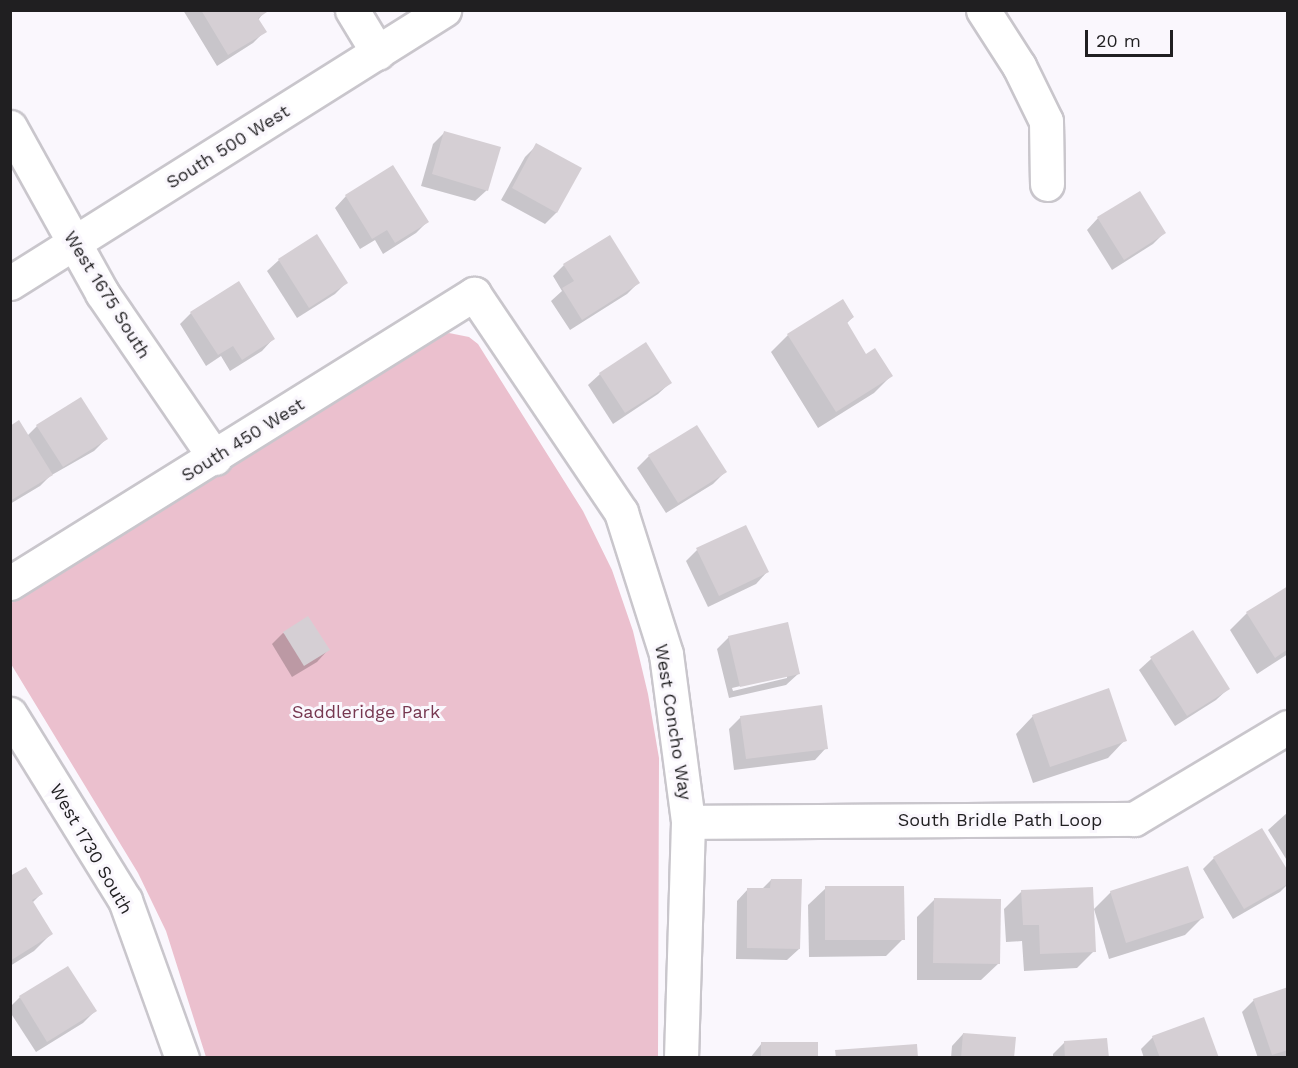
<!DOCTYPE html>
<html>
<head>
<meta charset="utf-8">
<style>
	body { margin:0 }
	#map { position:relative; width:1298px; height:1068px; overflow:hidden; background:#faf7fd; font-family:"Work Sans",sans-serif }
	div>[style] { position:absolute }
	.green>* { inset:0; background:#ebc0ce }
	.shadow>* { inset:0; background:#0003 }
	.building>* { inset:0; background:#d5cfd4 }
	.roads { filter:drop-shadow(2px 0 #c9c6cc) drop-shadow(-2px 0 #c9c6cc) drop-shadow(0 2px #c9c6cc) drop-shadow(0 -2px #c9c6cc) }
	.minor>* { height:33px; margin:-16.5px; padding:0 16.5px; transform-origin:16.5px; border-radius:16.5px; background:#fff }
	span { translate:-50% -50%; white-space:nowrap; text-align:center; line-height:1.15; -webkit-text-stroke:6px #faf7fd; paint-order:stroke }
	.street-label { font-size:18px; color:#201f21 }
	.park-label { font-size:18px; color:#763750 }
	.frame { position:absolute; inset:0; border:12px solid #201f21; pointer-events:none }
	.scale { position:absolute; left:1085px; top:30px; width:88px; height:27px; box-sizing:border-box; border:3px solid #201f21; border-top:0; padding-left:8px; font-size:18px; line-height:21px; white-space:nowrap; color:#201f21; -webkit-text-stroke:4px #faf7fd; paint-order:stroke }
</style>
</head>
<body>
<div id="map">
	<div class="green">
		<div style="clip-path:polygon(449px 333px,469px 337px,478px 344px,583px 511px,612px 570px,633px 631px,648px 694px,659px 758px,658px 1057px,206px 1057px,166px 931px,138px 873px,11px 664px,11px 603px,439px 337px)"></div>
	</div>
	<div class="shadow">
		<div style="clip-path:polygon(183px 10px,266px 10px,258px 20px,265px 31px,253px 43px,217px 66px)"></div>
		<div style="clip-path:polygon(445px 132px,487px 190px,475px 201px,421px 186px,433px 144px)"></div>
		<div style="clip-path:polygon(537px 145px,580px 169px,556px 213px,545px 224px,501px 200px,525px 157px)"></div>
		<div style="clip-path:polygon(346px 196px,427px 222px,416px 233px,383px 254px,375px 240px,360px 249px,335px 208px)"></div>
		<div style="clip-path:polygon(1098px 218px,1164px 233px,1153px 244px,1112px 270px,1087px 230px)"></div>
		<div style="clip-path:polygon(279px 260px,346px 283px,335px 294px,297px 318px,267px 271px)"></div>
		<div style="clip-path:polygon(564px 265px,638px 283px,627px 294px,570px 330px,551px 301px,562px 291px,553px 276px)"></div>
		<div style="clip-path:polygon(191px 313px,273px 339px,262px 351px,230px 371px,221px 356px,206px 366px,180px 324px)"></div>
		<div style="clip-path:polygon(853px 317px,846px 324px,865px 356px,891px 376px,874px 393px,818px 428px,771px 352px,788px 335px)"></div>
		<div style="clip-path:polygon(645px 344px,670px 383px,658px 394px,613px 424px,588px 385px,600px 374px)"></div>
		<div style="clip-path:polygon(37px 426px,106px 439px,94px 451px,50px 476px,40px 486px,10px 504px,10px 427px,27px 436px)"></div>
		<div style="clip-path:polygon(696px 427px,725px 472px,713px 484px,666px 513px,637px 468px,649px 456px)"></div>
		<div style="clip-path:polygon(697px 550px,767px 572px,756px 584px,708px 607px,686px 561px)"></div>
		<div style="clip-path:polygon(1288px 587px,1288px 654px,1257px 674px,1230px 630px,1247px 613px)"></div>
		<div style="clip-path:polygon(1193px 632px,1228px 689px,1216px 700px,1175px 726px,1139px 670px,1151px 659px)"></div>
		<div style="clip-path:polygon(283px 633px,328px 650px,317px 662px,292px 677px,272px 644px)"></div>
		<div style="clip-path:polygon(evenodd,729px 637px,798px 674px,786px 685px,729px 698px,717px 649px,729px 637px,787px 675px,787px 678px,733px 691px,732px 688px,787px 675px)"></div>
		<div style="clip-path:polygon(1033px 716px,1125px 740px,1108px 758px,1033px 783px,1016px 734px)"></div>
		<div style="clip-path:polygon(741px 717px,826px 748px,815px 760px,734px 770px,729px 729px)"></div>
		<div style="clip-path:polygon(1288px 812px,1288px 862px,1268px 830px)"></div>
		<div style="clip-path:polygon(1214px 858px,1288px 884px,1280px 892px,1233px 919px,1203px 869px)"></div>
		<div style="clip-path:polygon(10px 878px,41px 894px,32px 903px,51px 934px,34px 951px,10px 966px)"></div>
		<div style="clip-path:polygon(771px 880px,799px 949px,787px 960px,736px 959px,737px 901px,748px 889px,762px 889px)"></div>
		<div style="clip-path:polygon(826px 888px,903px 939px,886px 956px,809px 957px,808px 905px)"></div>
		<div style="clip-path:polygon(1022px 891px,1094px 951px,1077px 968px,1024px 971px,1022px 941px,1006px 942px,1004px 909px)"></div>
		<div style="clip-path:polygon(1111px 892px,1203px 917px,1185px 935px,1109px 959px,1094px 909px)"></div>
		<div style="clip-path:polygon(934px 900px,999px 963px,981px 980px,917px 980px,917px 917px)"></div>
		<div style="clip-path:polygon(1288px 989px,1288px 1057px,1258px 1058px,1242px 1012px,1254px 1000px)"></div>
		<div style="clip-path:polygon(20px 997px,95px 1011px,83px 1023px,36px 1052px,10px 1012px,10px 1007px)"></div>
		<div style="clip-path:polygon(963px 1034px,1013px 1058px,951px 1058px,952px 1046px)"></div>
		<div style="clip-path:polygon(1153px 1037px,1217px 1058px,1144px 1058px,1141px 1049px)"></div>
		<div style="clip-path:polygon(1065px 1042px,1108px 1058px,1053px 1058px,1053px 1054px)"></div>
		<div style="clip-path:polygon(762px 1043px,817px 1058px,750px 1058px)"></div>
	</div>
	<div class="building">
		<div style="clip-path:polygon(201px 10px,270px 10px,258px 18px,267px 32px,228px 55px)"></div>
		<div style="clip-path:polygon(444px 131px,501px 147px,488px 191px,432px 174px)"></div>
		<div style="clip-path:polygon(536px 143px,582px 168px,557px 213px,512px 188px)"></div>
		<div style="clip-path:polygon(393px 165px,429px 222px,395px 243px,387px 230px,372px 239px,345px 195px)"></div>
		<div style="clip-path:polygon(1140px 191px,1166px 233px,1124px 260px,1097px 217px)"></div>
		<div style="clip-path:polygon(317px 234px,348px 283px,309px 308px,278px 259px)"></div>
		<div style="clip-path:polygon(610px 235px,640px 283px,582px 320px,562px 288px,574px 281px,563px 264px)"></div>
		<div style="clip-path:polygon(239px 281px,275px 339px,242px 360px,233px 346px,218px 355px,190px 312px)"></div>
		<div style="clip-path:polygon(843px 299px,854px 317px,847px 322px,866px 354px,875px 348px,893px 376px,836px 412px,787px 334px)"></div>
		<div style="clip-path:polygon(646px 342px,672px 383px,625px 413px,599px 373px)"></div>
		<div style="clip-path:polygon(81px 397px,108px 439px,63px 467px,36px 425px)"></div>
		<div style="clip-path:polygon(19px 420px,53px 475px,10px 501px,10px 426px)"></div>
		<div style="clip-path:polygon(697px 425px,727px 472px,678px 503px,648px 455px)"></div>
		<div style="clip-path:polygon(746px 525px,769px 572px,719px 596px,696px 548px)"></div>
		<div style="clip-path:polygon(1288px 586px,1288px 649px,1275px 658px,1246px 612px)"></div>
		<div style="clip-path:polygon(308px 616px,330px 650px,304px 666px,283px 632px)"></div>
		<div style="clip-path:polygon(788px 622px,800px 674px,740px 687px,728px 636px)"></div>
		<div style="clip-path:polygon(1193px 630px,1230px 689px,1187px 716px,1150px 657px)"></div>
		<div style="clip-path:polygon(1109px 688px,1127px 741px,1050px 767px,1032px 715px)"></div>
		<div style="clip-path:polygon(822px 705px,828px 749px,746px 759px,740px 716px)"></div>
		<div style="clip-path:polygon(1262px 828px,1288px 871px,1288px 884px,1244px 909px,1213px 857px)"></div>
		<div style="clip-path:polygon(1188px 866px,1204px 918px,1126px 943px,1110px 891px)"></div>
		<div style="clip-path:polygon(26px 867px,43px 894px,32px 900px,53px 934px,10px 961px,10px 876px)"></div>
		<div style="clip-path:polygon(771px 879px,802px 879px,800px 949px,747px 948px,747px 888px,770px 888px)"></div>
		<div style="clip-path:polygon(825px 886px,904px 886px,905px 940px,825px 940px)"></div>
		<div style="clip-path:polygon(1093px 887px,1096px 952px,1040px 954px,1039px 925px,1023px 925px,1021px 890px)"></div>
		<div style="clip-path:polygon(934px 898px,1001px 899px,1000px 964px,933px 963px)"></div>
		<div style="clip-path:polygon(68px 966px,97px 1011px,47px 1042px,19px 996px)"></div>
		<div style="clip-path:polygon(1288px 987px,1288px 1050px,1272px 1055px,1253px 999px)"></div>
		<div style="clip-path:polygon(1204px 1017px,1219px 1058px,1160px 1058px,1152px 1036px)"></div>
		<div style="clip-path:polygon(963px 1033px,1016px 1037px,1014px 1058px,961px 1058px)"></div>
		<div style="clip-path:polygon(1107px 1038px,1109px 1058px,1065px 1058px,1064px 1041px)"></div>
		<div style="clip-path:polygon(761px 1042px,818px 1042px,818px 1058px,761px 1058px)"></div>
		<div style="clip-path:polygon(917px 1044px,918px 1058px,836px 1058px,835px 1050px)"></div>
	</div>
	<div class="roads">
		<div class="minor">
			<div style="left:352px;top:10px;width:50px;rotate:58.8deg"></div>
			<div style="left:983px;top:10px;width:67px;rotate:57.3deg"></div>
			<div style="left:1019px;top:66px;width:61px;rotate:63.9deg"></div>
			<div style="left:1046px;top:121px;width:63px;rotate:89.1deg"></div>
			<div style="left:10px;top:127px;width:190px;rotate:61deg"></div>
			<div style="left:102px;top:293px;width:200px;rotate:55.6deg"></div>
			<div style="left:10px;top:283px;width:513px;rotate:-32.17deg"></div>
			<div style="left:10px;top:583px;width:547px;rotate:-31.92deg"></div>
			<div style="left:474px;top:294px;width:263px;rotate:56deg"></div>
			<div style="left:621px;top:512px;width:149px;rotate:72.4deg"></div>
			<div style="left:666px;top:654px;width:169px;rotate:82.5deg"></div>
			<div style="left:688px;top:822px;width:236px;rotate:91.7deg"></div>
			<div style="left:10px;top:714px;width:219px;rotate:58.3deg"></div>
			<div style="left:125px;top:900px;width:168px;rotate:70.2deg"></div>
			<div style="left:688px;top:822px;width:446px;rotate:-0.4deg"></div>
			<div style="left:1134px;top:819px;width:179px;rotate:-30.9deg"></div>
		</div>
	</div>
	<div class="street-label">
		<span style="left:228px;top:147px;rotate:-32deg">South 500 West</span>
		<span style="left:107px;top:295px;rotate:58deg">West 1675 South</span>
		<span style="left:243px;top:440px;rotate:-32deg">South 450 West</span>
		<span style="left:673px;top:722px;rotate:81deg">West Concho Way</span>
		<span style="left:1000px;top:820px">South Bridle Path Loop</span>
		<span style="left:91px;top:849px;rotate:60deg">West 1730 South</span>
	</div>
	<div class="park-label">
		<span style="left:366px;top:712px">Saddleridge Park</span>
	</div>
	<div class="frame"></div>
	<div class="scale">20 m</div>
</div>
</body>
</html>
